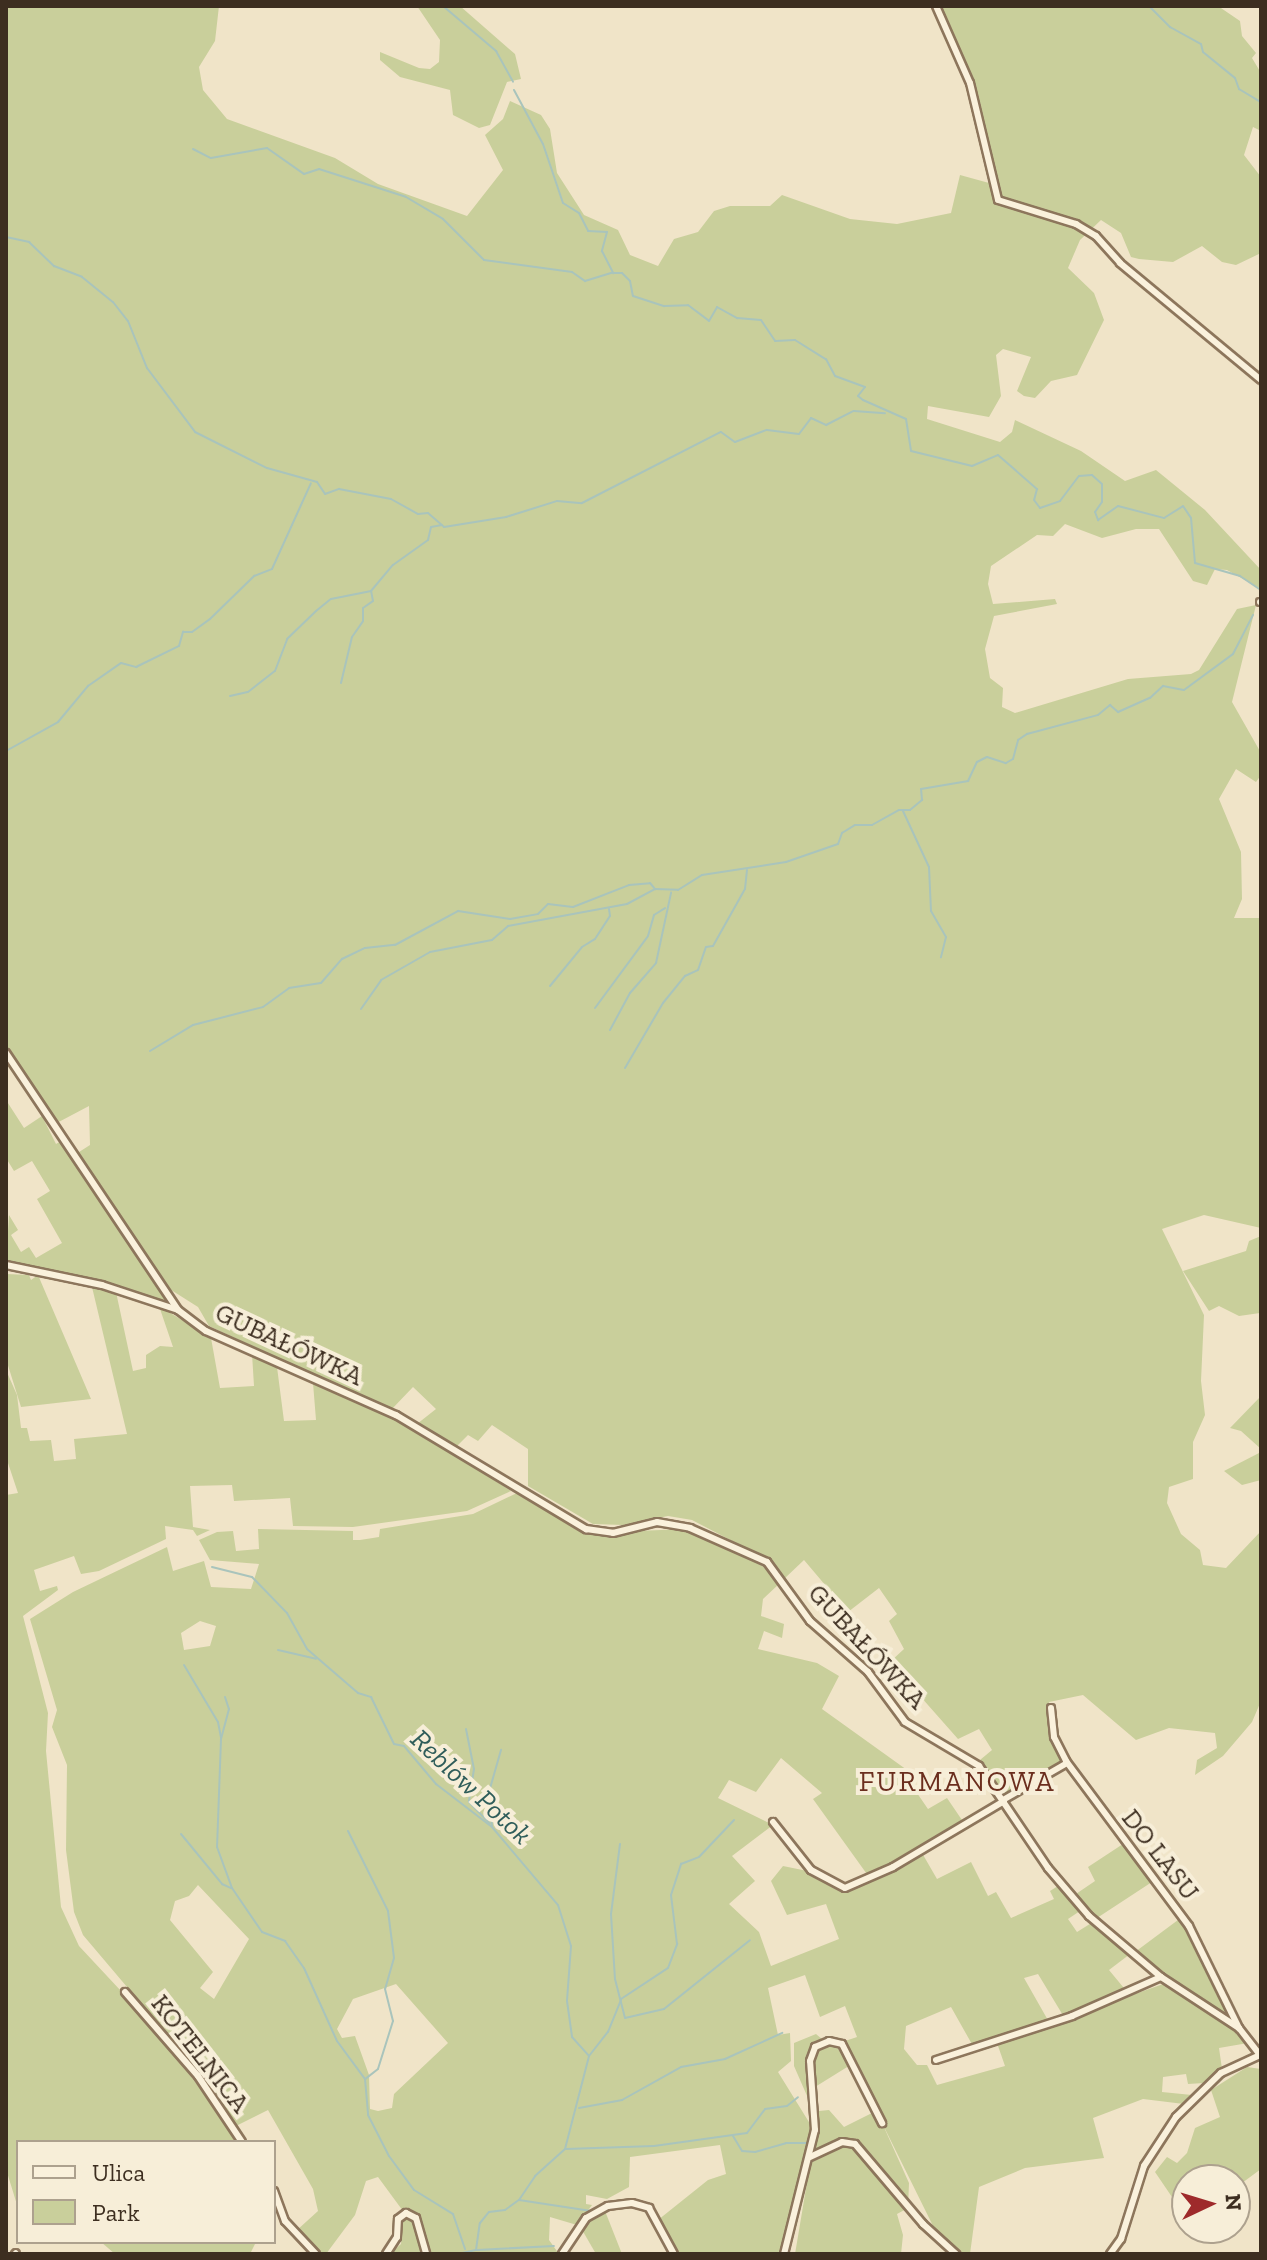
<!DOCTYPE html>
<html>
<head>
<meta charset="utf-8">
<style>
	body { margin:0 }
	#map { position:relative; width:1267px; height:2260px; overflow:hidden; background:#f0e4c8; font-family:"Zilla Slab",serif }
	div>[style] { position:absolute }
	.green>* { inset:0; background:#c9cf9b }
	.stream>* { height:2px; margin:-1px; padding:0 1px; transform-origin:1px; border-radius:1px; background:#a9c4bc }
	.roads { filter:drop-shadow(2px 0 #8d765c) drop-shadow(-2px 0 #8d765c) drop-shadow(0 2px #8d765c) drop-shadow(0 -2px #8d765c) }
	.minor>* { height:6px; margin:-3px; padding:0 3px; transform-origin:3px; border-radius:3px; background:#faf1dc }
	span { translate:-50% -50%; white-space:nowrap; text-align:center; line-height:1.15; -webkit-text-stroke:8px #f7eed8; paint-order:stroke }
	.street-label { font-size:26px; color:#3d2e20 }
	.neighbourhood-label { font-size:28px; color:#6b2e1e; letter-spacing:2px }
	.water-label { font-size:28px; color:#2f5d5a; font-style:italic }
	.frame { position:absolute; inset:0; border:8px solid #3d2e20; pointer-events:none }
	.legend { position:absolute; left:16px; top:2140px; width:260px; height:104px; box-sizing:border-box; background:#f7eed8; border:2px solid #ada18e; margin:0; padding:10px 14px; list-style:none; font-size:24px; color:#3d2e20 }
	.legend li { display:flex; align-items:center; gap:16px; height:40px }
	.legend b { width:40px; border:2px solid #ada18e }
	.north { position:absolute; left:1171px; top:2164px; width:80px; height:80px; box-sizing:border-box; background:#f7eed8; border:2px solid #ada18e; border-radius:50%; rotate:86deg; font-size:22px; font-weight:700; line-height:32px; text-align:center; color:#3d2e20 }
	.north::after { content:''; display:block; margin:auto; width:28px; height:36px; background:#9e2a2b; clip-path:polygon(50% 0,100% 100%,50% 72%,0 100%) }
</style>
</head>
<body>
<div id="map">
	<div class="green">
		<div style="clip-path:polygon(6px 6px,219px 6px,215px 41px,199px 67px,203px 90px,227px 119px,335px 158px,378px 184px,467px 216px,503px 170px,485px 135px,503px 119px,510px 101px,541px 115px,550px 129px,557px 173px,584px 215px,618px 230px,630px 255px,658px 266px,674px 239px,698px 232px,714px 211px,730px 206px,770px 206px,782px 195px,850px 219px,897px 224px,951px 213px,960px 175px,989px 183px,996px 172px,978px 94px,941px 6px,1218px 6px,1240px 21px,1242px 36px,1256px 53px,1252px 58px,1261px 73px,1261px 131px,1253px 127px,1244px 155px,1261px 177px,1261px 253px,1236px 265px,1222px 262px,1202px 246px,1173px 262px,1139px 259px,1131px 257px,1121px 233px,1101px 220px,1080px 240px,1068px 268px,1094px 293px,1104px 320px,1077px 375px,1051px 381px,1035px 398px,1024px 396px,1017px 391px,1031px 357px,1003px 349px,996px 355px,1001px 396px,989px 417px,928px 406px,927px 419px,1000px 442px,1012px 432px,1015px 420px,1081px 451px,1125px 481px,1156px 470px,1205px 510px,1261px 570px,1261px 589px,1227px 570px,1215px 569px,1207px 585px,1193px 581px,1159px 529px,1136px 529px,1102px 538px,1065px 524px,1053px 536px,1037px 535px,991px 566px,988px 584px,993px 604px,1055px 599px,1057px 604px,994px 616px,985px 649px,990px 678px,1003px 688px,1002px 707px,1015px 713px,1128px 679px,1191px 674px,1199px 670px,1237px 609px,1256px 605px,1232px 702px,1261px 753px,1261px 775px,1256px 782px,1236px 769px,1219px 799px,1241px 852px,1242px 899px,1234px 918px,1261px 918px,1261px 1228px,1204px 1215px,1162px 1229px,1204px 1315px,1201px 1381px,1205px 1415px,1193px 1442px,1193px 1479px,1169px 1487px,1167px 1503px,1181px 1534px,1200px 1550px,1203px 1565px,1226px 1568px,1261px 1531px,1261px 1701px,1252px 1722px,1223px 1756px,1195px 1775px,1197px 1760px,1217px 1748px,1215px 1733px,1169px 1728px,1136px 1740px,1083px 1695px,1049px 1702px,1053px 1737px,1068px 1767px,1007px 1802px,980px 1760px,992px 1750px,979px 1729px,958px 1739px,890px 1662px,904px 1649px,889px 1621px,897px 1614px,879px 1588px,848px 1612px,804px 1560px,784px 1579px,767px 1559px,692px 1520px,668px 1516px,623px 1525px,593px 1524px,528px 1486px,528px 1449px,492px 1425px,478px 1441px,468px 1435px,456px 1447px,417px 1424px,436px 1409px,413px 1387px,391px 1410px,209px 1326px,198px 1307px,168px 1288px,76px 1154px,90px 1145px,89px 1106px,53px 1125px,41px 1110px,6px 1050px)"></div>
		<div style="clip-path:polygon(417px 6px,460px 6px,515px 54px,521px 79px,507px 82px,490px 125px,479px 128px,453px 115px,450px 90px,400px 77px,380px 60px,380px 52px,419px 68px,430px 69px,439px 62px,440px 40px)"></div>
		<div style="clip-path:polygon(6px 1100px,24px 1128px,42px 1116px,56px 1144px,61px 1141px,72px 1155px,174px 1305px,105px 1282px,6px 1263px,9px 1215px,18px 1230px,11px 1235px,21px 1252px,29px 1247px,36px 1258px,62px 1243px,37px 1199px,50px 1191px,32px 1161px,14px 1171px,6px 1158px)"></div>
		<div style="clip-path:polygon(1261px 1236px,1261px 1383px,1260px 1313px,1239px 1316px,1219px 1306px,1209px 1311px,1183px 1271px,1246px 1251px,1249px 1241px)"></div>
		<div style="clip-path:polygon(6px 1274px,29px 1275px,31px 1280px,38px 1275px,91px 1399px,21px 1407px,6px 1359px)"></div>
		<div style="clip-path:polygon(92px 1287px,116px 1292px,133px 1371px,146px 1368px,146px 1355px,160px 1346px,173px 1347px,159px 1306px,211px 1338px,220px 1388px,254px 1386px,252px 1354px,277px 1367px,284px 1421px,316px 1420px,313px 1383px,393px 1416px,511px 1491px,467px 1511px,353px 1527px,293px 1526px,290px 1498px,234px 1501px,232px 1485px,190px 1486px,193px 1527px,210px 1530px,197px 1536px,193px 1530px,165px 1526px,166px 1539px,99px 1571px,81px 1574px,74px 1556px,34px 1570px,40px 1591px,57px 1586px,58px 1590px,23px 1616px,48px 1713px,46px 1751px,61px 1907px,79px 1946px,149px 2021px,237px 2137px,230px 2142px,18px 2142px,18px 2208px,6px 2169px,6px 1495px,18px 1493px,6px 1457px,6px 1370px,17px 1395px,21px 1428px,27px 1428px,30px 1441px,51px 1440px,54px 1461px,76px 1459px,74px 1439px,127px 1434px)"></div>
		<div style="clip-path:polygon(1261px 1396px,1261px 1449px,1241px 1431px,1230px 1428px)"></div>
		<div style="clip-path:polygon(1261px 1452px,1261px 1480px,1242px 1485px,1224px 1471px)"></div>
		<div style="clip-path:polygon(evenodd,517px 1493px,585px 1533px,687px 1529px,735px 1549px,775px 1574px,780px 1583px,763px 1599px,761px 1616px,784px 1624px,782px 1638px,764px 1631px,758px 1649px,817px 1663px,839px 1676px,822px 1709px,914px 1775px,908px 1780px,928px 1809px,947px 1798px,964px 1823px,869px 1877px,813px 1799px,822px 1793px,781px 1758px,756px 1792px,729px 1780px,718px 1798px,773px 1825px,732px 1856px,755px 1881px,729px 1904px,759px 1932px,771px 1966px,839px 1939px,826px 1904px,787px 1915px,771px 1881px,783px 1866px,817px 1873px,844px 1889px,922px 1853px,937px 1879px,971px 1862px,988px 1896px,996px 1892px,1011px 1918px,1054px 1899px,1050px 1891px,1058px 1886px,1080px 1911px,1068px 1919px,1077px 1932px,1093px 1922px,1130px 1954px,1109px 1970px,1128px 1993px,1064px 2017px,1038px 1974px,1024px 1978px,1049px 2022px,973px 2046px,951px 2007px,906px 2026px,904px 2049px,917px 2065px,927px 2065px,937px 2085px,1005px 2066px,997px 2043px,1166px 1983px,1231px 2026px,1248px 2043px,1219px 2048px,1222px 2069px,1204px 2083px,1188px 2084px,1186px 2074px,1163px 2077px,1162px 2092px,1192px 2095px,1184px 2104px,1143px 2099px,1093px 2118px,1104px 2158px,1025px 2168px,979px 2187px,970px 2254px,961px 2254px,937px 2234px,842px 2042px,857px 2037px,845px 2006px,820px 2017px,805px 1975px,768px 1988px,778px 2035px,790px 2033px,791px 2061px,778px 2072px,812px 2127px,782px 2254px,676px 2254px,658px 2220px,708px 2180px,726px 2174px,720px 2145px,630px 2157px,629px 2187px,607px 2199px,586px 2195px,586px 2204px,592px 2205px,577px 2225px,550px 2217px,549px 2240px,559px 2254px,390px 2254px,401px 2244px,403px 2211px,378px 2177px,366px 2181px,355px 2215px,326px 2254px,319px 2254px,296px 2231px,318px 2211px,313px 2189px,268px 2110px,236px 2126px,210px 2085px,83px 1935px,74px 1912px,66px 1850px,67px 1765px,52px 1727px,57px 1710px,30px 1619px,73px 1592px,167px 1547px,173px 1571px,204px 1561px,211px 1587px,251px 1589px,259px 1564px,210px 1560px,199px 1540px,217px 1532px,233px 1531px,236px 1551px,259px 1549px,258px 1529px,353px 1531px,353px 1540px,360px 1540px,379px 1537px,380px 1529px,473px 1514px,517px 1493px,200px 1621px,216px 1626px,210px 1646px,184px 1650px,181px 1633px,200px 1621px,517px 1493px,198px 1885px,249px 1939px,214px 1999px,200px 1988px,213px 1972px,170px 1920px,175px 1901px,189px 1896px,198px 1885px,517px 1493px,396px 1984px,448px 2043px,394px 2094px,392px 2108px,378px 2111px,370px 2109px,369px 2075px,355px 2036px,342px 2038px,337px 2029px,353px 1999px,396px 1984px)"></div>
		<div style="clip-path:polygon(1123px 1844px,1155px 1880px,1097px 1918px,1073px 1896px,1095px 1881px,1088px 1867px)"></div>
		<div style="clip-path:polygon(1182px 1917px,1234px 2022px,1135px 1952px)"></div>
		<div style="clip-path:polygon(816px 2034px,823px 2040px,808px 2054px,811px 2105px,794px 2066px,794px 2043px)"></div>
		<div style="clip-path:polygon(825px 2045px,842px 2048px,852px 2064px,815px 2087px,812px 2056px)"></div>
		<div style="clip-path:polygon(1247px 2067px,1261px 2069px,1261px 2169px,1242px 2183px,1216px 2167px,1209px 2180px,1187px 2180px,1187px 2207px,1174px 2200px,1155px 2172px,1167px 2157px,1177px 2163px,1187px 2153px,1195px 2128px,1220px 2117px,1211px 2090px)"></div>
		<div style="clip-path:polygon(829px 2110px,844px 2127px,874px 2112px,883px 2125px,909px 2183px,908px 2208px,897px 2214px,903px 2235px,901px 2254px,795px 2254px,819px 2111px)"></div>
		<div style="clip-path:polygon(605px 2211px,622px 2254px,596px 2254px,581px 2228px)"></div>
		<div style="clip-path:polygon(101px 2242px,256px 2242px,250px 2254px,115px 2254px)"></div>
	</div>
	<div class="stream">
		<div style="left:443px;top:6px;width:70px;rotate:40.3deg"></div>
		<div style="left:496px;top:51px;width:35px;rotate:61deg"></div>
		<div style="left:1149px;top:6px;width:30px;rotate:45deg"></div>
		<div style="left:1170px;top:27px;width:35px;rotate:29deg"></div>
		<div style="left:1201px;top:44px;width:8px;rotate:76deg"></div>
		<div style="left:1203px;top:52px;width:41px;rotate:39.1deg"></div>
		<div style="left:1235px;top:78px;width:12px;rotate:70deg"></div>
		<div style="left:1239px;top:89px;width:26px;rotate:31deg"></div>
		<div style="left:514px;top:90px;width:61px;rotate:61.8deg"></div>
		<div style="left:543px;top:144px;width:62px;rotate:71.3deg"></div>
		<div style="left:563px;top:203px;width:19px;rotate:32deg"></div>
		<div style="left:579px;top:213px;width:20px;rotate:63deg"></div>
		<div style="left:588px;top:231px;width:19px;rotate:3deg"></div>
		<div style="left:607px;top:232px;width:20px;rotate:105deg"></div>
		<div style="left:602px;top:251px;width:25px;rotate:63deg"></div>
		<div style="left:613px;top:273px;width:9px"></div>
		<div style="left:622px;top:273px;width:11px;rotate:45deg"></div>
		<div style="left:630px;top:281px;width:15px;rotate:79deg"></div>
		<div style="left:633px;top:296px;width:33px;rotate:18deg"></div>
		<div style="left:664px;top:306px;width:24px;rotate:-2deg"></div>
		<div style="left:688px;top:305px;width:26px;rotate:37deg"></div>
		<div style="left:709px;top:321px;width:16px;rotate:-60deg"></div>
		<div style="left:717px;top:307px;width:23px;rotate:29deg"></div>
		<div style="left:737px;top:318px;width:24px;rotate:5deg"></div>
		<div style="left:761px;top:320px;width:25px;rotate:56deg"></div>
		<div style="left:775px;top:341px;width:20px;rotate:-3deg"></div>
		<div style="left:795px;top:340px;width:36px;rotate:32deg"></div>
		<div style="left:826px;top:359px;width:19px;rotate:62deg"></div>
		<div style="left:835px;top:376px;width:32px;rotate:20deg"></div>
		<div style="left:865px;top:387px;width:11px;rotate:128deg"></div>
		<div style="left:858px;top:396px;width:6px;rotate:39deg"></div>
		<div style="left:863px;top:400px;width:47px;rotate:23.8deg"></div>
		<div style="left:906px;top:419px;width:32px;rotate:81deg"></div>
		<div style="left:911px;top:451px;width:63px;rotate:13.8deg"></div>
		<div style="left:972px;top:466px;width:28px;rotate:-23deg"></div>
		<div style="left:998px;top:455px;width:52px;rotate:41.1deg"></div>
		<div style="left:1037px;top:489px;width:11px;rotate:105deg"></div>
		<div style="left:1034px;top:500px;width:10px;rotate:53deg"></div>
		<div style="left:1040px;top:508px;width:21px;rotate:-19deg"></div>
		<div style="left:1060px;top:501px;width:31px;rotate:-53deg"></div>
		<div style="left:1079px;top:476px;width:13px;rotate:-4deg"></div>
		<div style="left:1092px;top:475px;width:13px;rotate:42deg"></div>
		<div style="left:1102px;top:484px;width:18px;rotate:90deg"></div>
		<div style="left:1102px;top:502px;width:12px;rotate:125deg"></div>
		<div style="left:1095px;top:512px;width:9px;rotate:69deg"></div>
		<div style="left:1098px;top:520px;width:24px;rotate:-35deg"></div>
		<div style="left:1118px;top:506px;width:48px;rotate:14.6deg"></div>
		<div style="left:1164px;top:518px;width:22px;rotate:-32deg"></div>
		<div style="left:1183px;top:506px;width:14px;rotate:56deg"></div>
		<div style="left:1191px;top:518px;width:45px;rotate:84.9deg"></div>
		<div style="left:1195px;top:563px;width:47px;rotate:16.1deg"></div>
		<div style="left:1240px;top:576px;width:25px;rotate:34deg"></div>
		<div style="left:193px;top:149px;width:20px;rotate:27deg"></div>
		<div style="left:211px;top:158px;width:57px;rotate:-10.1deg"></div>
		<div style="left:267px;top:148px;width:45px;rotate:35.1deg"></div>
		<div style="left:304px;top:174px;width:16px;rotate:-18deg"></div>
		<div style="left:319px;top:169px;width:91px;rotate:17.8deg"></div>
		<div style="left:406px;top:197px;width:43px;rotate:30.7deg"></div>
		<div style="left:443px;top:219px;width:58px;rotate:45deg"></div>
		<div style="left:484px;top:260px;width:89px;rotate:7.8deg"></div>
		<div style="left:572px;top:272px;width:16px;rotate:35deg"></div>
		<div style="left:585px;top:281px;width:28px;rotate:-17deg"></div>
		<div style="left:6px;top:237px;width:24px;rotate:12deg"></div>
		<div style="left:29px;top:242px;width:35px;rotate:44deg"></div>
		<div style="left:54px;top:266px;width:30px;rotate:21deg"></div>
		<div style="left:82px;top:277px;width:40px;rotate:39deg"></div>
		<div style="left:113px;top:302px;width:24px;rotate:52deg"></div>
		<div style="left:128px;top:321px;width:51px;rotate:68deg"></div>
		<div style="left:147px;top:368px;width:80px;rotate:53.1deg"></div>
		<div style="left:195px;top:432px;width:80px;rotate:26.6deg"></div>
		<div style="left:267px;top:468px;width:52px;rotate:15.6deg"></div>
		<div style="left:317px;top:482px;width:14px;rotate:56deg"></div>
		<div style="left:325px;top:494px;width:15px;rotate:-20deg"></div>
		<div style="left:339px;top:489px;width:53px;rotate:10.9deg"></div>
		<div style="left:391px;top:499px;width:31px;rotate:29deg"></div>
		<div style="left:418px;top:514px;width:10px;rotate:-6deg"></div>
		<div style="left:428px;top:513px;width:21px;rotate:41deg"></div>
		<div style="left:444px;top:527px;width:63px;rotate:-9.2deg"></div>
		<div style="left:506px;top:517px;width:53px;rotate:-17.4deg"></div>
		<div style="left:557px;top:501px;width:25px;rotate:5deg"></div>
		<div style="left:582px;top:503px;width:156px;rotate:-27.1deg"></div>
		<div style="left:721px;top:432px;width:17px;rotate:36deg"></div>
		<div style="left:735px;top:442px;width:34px;rotate:-21deg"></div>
		<div style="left:767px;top:430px;width:32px;rotate:7deg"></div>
		<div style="left:799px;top:434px;width:20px;rotate:-53deg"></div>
		<div style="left:811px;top:418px;width:17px;rotate:25deg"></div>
		<div style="left:826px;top:425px;width:31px;rotate:-27deg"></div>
		<div style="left:854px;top:411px;width:31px;rotate:4deg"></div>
		<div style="left:341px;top:683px;width:47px;rotate:-76.6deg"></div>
		<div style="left:352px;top:637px;width:19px;rotate:-55deg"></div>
		<div style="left:363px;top:621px;width:13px;rotate:-90deg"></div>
		<div style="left:363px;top:608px;width:12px;rotate:-35deg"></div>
		<div style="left:373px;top:601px;width:10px;rotate:-101deg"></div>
		<div style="left:230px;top:696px;width:18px;rotate:-13deg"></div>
		<div style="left:248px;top:692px;width:34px;rotate:-38deg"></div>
		<div style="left:275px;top:671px;width:34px;rotate:-69deg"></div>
		<div style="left:287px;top:639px;width:40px;rotate:-44deg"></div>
		<div style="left:316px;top:611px;width:19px;rotate:-39deg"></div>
		<div style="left:331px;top:599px;width:41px;rotate:-11.3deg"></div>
		<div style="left:371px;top:591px;width:34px;rotate:-50deg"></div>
		<div style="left:393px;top:565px;width:43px;rotate:-35.5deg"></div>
		<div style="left:428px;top:540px;width:13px;rotate:-77deg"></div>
		<div style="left:431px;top:527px;width:11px;rotate:-10deg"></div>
		<div style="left:6px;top:751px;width:60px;rotate:-29.1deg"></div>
		<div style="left:58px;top:722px;width:47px;rotate:-50.2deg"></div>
		<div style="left:88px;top:686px;width:40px;rotate:-34.9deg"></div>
		<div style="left:121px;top:663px;width:16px;rotate:15deg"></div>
		<div style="left:136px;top:667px;width:48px;rotate:-26deg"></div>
		<div style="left:179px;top:646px;width:15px;rotate:-74deg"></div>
		<div style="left:183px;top:632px;width:9px"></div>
		<div style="left:192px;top:632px;width:22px;rotate:-36deg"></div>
		<div style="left:210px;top:619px;width:62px;rotate:-44.3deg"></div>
		<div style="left:254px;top:576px;width:19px;rotate:-21deg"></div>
		<div style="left:272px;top:569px;width:94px;rotate:-65.6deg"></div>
		<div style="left:903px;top:811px;width:62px;rotate:65.1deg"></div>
		<div style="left:929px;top:867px;width:44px;rotate:87.4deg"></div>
		<div style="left:931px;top:911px;width:30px;rotate:60deg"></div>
		<div style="left:946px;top:937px;width:21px;rotate:104deg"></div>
		<div style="left:550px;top:986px;width:50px;rotate:-50.6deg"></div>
		<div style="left:582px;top:947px;width:15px;rotate:-32deg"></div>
		<div style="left:595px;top:939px;width:27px;rotate:-57deg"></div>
		<div style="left:610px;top:916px;width:7px;rotate:-98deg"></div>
		<div style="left:595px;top:1008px;width:89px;rotate:-53.6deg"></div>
		<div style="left:648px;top:936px;width:22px;rotate:-74deg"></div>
		<div style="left:654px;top:915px;width:13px;rotate:-32deg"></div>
		<div style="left:361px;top:1009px;width:35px;rotate:-55deg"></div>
		<div style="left:381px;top:980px;width:56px;rotate:-29.7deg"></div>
		<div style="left:430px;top:952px;width:63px;rotate:-11deg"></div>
		<div style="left:492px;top:940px;width:21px;rotate:-41deg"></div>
		<div style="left:508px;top:926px;width:121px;rotate:-10.5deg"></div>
		<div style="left:627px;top:904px;width:32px;rotate:-28deg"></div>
		<div style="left:655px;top:889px;width:23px;rotate:2deg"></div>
		<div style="left:678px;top:890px;width:28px;rotate:-32deg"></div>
		<div style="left:702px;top:875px;width:85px;rotate:-8.8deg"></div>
		<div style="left:786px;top:862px;width:55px;rotate:-19.1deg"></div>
		<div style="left:838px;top:844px;width:12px;rotate:-70deg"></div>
		<div style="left:842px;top:833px;width:15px;rotate:-32deg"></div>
		<div style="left:855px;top:825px;width:17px"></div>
		<div style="left:872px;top:825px;width:31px;rotate:-29deg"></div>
		<div style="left:899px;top:810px;width:11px"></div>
		<div style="left:910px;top:810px;width:16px;rotate:-40deg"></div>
		<div style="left:922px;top:800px;width:11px;rotate:-95deg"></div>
		<div style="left:921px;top:789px;width:48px;rotate:-9.7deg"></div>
		<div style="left:968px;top:781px;width:21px;rotate:-65deg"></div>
		<div style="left:977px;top:762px;width:11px;rotate:-27deg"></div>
		<div style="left:987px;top:757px;width:20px;rotate:18deg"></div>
		<div style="left:1006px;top:763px;width:8px;rotate:-30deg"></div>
		<div style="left:1013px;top:759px;width:20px;rotate:-75deg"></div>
		<div style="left:1018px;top:740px;width:11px;rotate:-34deg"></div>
		<div style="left:1027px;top:734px;width:73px;rotate:-15deg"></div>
		<div style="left:1098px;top:715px;width:16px;rotate:-40deg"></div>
		<div style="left:1110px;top:705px;width:11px;rotate:41deg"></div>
		<div style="left:1118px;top:712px;width:35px;rotate:-24deg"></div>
		<div style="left:1150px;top:698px;width:18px;rotate:-43deg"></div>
		<div style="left:1163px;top:686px;width:21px;rotate:11deg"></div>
		<div style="left:1184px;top:690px;width:61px;rotate:-36.3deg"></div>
		<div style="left:1233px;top:654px;width:44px;rotate:-62.9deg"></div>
		<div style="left:610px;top:1030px;width:42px;rotate:-61.6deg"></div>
		<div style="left:630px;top:993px;width:40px;rotate:-49deg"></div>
		<div style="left:656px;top:963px;width:72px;rotate:-77.9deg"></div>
		<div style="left:150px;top:1051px;width:50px;rotate:-31.2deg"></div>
		<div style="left:193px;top:1025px;width:72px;rotate:-14.4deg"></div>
		<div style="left:263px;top:1007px;width:32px;rotate:-36deg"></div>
		<div style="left:289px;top:988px;width:32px;rotate:-9deg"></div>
		<div style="left:321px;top:983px;width:32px;rotate:-49deg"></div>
		<div style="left:342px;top:959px;width:25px;rotate:-26deg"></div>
		<div style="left:365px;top:948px;width:30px;rotate:-6deg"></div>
		<div style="left:395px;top:945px;width:72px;rotate:-28.4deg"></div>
		<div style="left:458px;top:911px;width:53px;rotate:8.7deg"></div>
		<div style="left:510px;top:919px;width:28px;rotate:-10deg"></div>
		<div style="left:538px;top:914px;width:14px;rotate:-45deg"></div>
		<div style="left:548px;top:904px;width:25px;rotate:7deg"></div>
		<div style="left:573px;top:907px;width:60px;rotate:-21.4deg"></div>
		<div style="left:629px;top:885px;width:21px;rotate:-5deg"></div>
		<div style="left:650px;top:883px;width:8px;rotate:50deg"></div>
		<div style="left:625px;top:1068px;width:75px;rotate:-59.7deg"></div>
		<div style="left:663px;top:1003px;width:35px;rotate:-51deg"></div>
		<div style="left:685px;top:976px;width:14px;rotate:-25deg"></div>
		<div style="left:698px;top:970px;width:24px;rotate:-71deg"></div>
		<div style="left:706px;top:947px;width:7px;rotate:-8deg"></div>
		<div style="left:713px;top:946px;width:65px;rotate:-60.7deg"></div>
		<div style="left:745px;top:889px;width:19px;rotate:-84deg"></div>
		<div style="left:212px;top:1567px;width:41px;rotate:14deg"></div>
		<div style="left:252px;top:1577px;width:50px;rotate:45.8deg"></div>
		<div style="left:287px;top:1613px;width:41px;rotate:60.9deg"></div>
		<div style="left:307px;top:1649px;width:67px;rotate:40.8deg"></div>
		<div style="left:358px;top:1693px;width:14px;rotate:17deg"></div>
		<div style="left:371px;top:1697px;width:52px;rotate:63.9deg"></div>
		<div style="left:394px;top:1744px;width:10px;rotate:11deg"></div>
		<div style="left:404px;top:1746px;width:50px;rotate:49.9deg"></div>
		<div style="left:436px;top:1784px;width:71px;rotate:37.5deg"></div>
		<div style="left:492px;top:1827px;width:102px;rotate:49.8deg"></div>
		<div style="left:558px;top:1905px;width:43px;rotate:72.4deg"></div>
		<div style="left:571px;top:1946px;width:55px;rotate:94.2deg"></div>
		<div style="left:567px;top:2001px;width:36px;rotate:82deg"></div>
		<div style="left:572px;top:2037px;width:25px;rotate:48deg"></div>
		<div style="left:278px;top:1650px;width:39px;rotate:13deg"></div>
		<div style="left:184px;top:1665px;width:66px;rotate:59.2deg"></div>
		<div style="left:218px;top:1722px;width:16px;rotate:79deg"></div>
		<div style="left:225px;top:1697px;width:13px;rotate:72deg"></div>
		<div style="left:229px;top:1709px;width:31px;rotate:105deg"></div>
		<div style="left:221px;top:1739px;width:108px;rotate:92.1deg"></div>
		<div style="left:217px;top:1847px;width:44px;rotate:69.9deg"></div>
		<div style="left:232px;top:1888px;width:53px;rotate:55.7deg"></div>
		<div style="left:262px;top:1932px;width:25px;rotate:21deg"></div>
		<div style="left:285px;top:1941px;width:33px;rotate:55deg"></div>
		<div style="left:304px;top:1968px;width:80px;rotate:65.7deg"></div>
		<div style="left:337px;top:2041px;width:47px;rotate:53.6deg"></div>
		<div style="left:365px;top:2079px;width:36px;rotate:85deg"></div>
		<div style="left:368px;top:2115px;width:46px;rotate:62.9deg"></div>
		<div style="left:389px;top:2156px;width:42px;rotate:53.7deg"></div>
		<div style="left:414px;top:2190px;width:46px;rotate:31.6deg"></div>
		<div style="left:453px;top:2214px;width:37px;rotate:71deg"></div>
		<div style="left:466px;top:1729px;width:41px;rotate:78.7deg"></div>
		<div style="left:474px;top:1769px;width:33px;rotate:99deg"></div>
		<div style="left:469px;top:1802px;width:30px;rotate:46deg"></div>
		<div style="left:492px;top:1826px;width:34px;rotate:-95deg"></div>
		<div style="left:489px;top:1792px;width:44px;rotate:-74.1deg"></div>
		<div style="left:348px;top:1831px;width:89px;rotate:63.4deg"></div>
		<div style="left:388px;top:1911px;width:47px;rotate:82.7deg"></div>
		<div style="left:394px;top:1958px;width:32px;rotate:106deg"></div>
		<div style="left:385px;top:1989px;width:33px;rotate:76deg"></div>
		<div style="left:393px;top:2021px;width:50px;rotate:107.4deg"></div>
		<div style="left:378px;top:2069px;width:16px;rotate:142deg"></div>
		<div style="left:181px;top:1834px;width:65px;rotate:50.6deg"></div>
		<div style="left:222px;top:1884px;width:10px;rotate:24deg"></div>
		<div style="left:620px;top:1844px;width:71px;rotate:97.3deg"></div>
		<div style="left:611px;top:1914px;width:65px;rotate:86.5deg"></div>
		<div style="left:615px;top:1979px;width:40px;rotate:75.6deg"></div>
		<div style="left:625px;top:2018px;width:40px;rotate:-13deg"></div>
		<div style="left:664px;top:2009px;width:110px;rotate:-38.7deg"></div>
		<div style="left:579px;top:2108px;width:44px;rotate:-10.5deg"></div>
		<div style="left:622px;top:2100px;width:68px;rotate:-29.2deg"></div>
		<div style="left:681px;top:2067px;width:45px;rotate:-10.3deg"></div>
		<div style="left:725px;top:2059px;width:63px;rotate:-24.5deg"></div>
		<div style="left:733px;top:2136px;width:17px;rotate:59deg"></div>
		<div style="left:742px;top:2151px;width:13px;rotate:4deg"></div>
		<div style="left:755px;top:2152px;width:32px;rotate:-16deg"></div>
		<div style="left:786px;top:2143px;width:22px"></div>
		<div style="left:566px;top:2149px;width:88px;rotate:-2deg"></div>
		<div style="left:654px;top:2146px;width:94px;rotate:-8deg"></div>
		<div style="left:747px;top:2133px;width:30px;rotate:-53deg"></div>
		<div style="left:765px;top:2109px;width:22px;rotate:-8deg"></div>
		<div style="left:787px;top:2106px;width:14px;rotate:-39deg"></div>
		<div style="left:519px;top:2200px;width:73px;rotate:8.7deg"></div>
		<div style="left:477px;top:2250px;width:77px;rotate:-3deg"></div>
		<div style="left:458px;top:2254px;width:18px;rotate:-13deg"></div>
		<div style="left:476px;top:2250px;width:27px;rotate:-82deg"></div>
		<div style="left:480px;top:2223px;width:14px;rotate:-51deg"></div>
		<div style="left:489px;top:2212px;width:16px;rotate:-7deg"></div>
		<div style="left:505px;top:2210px;width:17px;rotate:-36deg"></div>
		<div style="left:519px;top:2200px;width:29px;rotate:-56deg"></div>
		<div style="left:535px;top:2176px;width:40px;rotate:-42deg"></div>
		<div style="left:565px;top:2149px;width:96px;rotate:-75.5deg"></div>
		<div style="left:589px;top:2056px;width:31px;rotate:-52deg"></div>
		<div style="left:608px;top:2032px;width:35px;rotate:-68deg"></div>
		<div style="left:621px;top:1999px;width:56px;rotate:-33.4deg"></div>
		<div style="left:668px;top:1968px;width:26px;rotate:-69deg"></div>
		<div style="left:677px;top:1944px;width:49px;rotate:-97deg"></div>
		<div style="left:671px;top:1895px;width:33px;rotate:-72deg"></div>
		<div style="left:681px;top:1864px;width:19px;rotate:-21deg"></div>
		<div style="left:699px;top:1857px;width:51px;rotate:-46.6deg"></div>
	</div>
	<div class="roads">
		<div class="minor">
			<div style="left:936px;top:6px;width:84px;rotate:66.2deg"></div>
			<div style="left:970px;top:83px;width:120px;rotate:76.5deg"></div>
			<div style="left:998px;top:200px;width:82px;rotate:17.1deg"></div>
			<div style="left:1076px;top:224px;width:23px;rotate:31deg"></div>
			<div style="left:1096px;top:236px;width:36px;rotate:48deg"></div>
			<div style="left:1120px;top:263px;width:183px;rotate:39.7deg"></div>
			<div style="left:1260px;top:602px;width:1px"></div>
			<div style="left:6px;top:1053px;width:309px;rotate:56.2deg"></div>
			<div style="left:6px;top:1265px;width:98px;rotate:11.8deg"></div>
			<div style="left:102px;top:1285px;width:80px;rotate:18.2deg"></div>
			<div style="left:178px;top:1310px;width:35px;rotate:37deg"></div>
			<div style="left:206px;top:1331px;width:208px;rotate:23.9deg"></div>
			<div style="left:396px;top:1415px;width:222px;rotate:31deg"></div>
			<div style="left:586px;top:1529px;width:27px;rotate:8deg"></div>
			<div style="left:613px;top:1533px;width:45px;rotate:-14deg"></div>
			<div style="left:657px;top:1522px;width:34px;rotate:10deg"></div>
			<div style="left:690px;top:1528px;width:84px;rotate:23.8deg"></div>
			<div style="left:767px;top:1562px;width:73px;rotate:53.9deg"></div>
			<div style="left:810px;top:1621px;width:77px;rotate:41.3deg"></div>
			<div style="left:868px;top:1672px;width:62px;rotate:53.5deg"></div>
			<div style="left:905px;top:1722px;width:86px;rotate:30.7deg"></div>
			<div style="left:979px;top:1766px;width:123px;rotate:55.9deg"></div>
			<div style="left:1048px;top:1868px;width:63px;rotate:49.5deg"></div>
			<div style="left:1089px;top:1916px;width:94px;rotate:40.3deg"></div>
			<div style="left:1161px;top:1977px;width:93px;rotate:33.2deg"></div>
			<div style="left:1239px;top:2028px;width:34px;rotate:52deg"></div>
			<div style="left:1051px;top:1708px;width:29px;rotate:84deg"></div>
			<div style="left:1054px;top:1737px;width:27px;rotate:63deg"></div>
			<div style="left:1066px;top:1761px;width:206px;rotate:53.3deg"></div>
			<div style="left:1189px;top:1926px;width:114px;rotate:63.9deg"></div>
			<div style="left:1003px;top:1800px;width:74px;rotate:-30deg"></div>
			<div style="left:773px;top:1822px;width:61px;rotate:51.6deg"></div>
			<div style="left:811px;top:1870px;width:38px;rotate:28deg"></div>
			<div style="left:845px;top:1888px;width:52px;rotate:-23.6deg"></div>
			<div style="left:893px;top:1867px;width:129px;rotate:-30.7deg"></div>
			<div style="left:125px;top:1992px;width:111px;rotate:49deg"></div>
			<div style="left:198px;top:2076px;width:79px;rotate:56.3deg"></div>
			<div style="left:936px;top:2060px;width:143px;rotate:-17.9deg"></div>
			<div style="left:1072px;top:2016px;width:97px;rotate:-23.7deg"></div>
			<div style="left:810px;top:2157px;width:35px;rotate:-25deg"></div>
			<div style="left:842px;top:2142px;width:13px;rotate:9deg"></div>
			<div style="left:855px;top:2144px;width:105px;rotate:49.6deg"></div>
			<div style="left:923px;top:2224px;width:45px;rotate:42.3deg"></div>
			<div style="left:274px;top:2191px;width:32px;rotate:70deg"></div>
			<div style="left:285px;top:2221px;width:45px;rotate:46.8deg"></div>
			<div style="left:15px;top:2254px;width:1px;rotate:-45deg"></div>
			<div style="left:386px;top:2254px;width:20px;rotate:-57deg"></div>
			<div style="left:397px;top:2237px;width:18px;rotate:-87deg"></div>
			<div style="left:398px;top:2219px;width:10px;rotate:-37deg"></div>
			<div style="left:406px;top:2213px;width:11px;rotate:27deg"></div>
			<div style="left:416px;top:2218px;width:37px;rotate:74deg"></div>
			<div style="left:562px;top:2254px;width:43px;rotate:-56.3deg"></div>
			<div style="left:586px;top:2218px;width:25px;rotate:-29deg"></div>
			<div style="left:608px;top:2206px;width:24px;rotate:-7deg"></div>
			<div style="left:632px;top:2203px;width:18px;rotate:16deg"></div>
			<div style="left:649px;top:2208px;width:52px;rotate:61.5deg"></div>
			<div style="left:784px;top:2254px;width:128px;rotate:-76deg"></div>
			<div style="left:815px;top:2130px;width:69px;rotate:-94.1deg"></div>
			<div style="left:810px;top:2061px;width:15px;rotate:-70deg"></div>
			<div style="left:815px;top:2047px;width:15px;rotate:-23deg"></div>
			<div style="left:829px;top:2041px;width:13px;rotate:13deg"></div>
			<div style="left:842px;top:2044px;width:89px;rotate:63.1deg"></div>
			<div style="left:1110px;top:2254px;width:19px;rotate:-54deg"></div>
			<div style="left:1121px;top:2239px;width:77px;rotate:-72.5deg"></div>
			<div style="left:1144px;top:2166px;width:59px;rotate:-56.9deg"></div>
			<div style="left:1176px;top:2117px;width:63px;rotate:-44.4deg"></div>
			<div style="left:1221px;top:2073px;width:43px;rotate:-24.8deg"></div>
		</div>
	</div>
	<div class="street-label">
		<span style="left:289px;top:1345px;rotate:25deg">GUBAŁÓWKA</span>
		<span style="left:867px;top:1647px;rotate:47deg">GUBAŁÓWKA</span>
		<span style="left:1160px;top:1855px;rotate:52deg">DO LASU</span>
		<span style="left:200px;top:2054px;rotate:52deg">KOTELNICA</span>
	</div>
	<div class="neighbourhood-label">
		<span style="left:957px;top:1782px">FURMANOWA</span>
	</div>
	<div class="water-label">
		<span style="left:471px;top:1787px;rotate:43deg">Reblów Potok</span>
	</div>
	<div class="frame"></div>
	<ul class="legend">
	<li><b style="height:10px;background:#faf1dc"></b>Ulica</li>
	<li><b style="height:22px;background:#c9cf9b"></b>Park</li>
	</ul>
	<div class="north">N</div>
</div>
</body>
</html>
